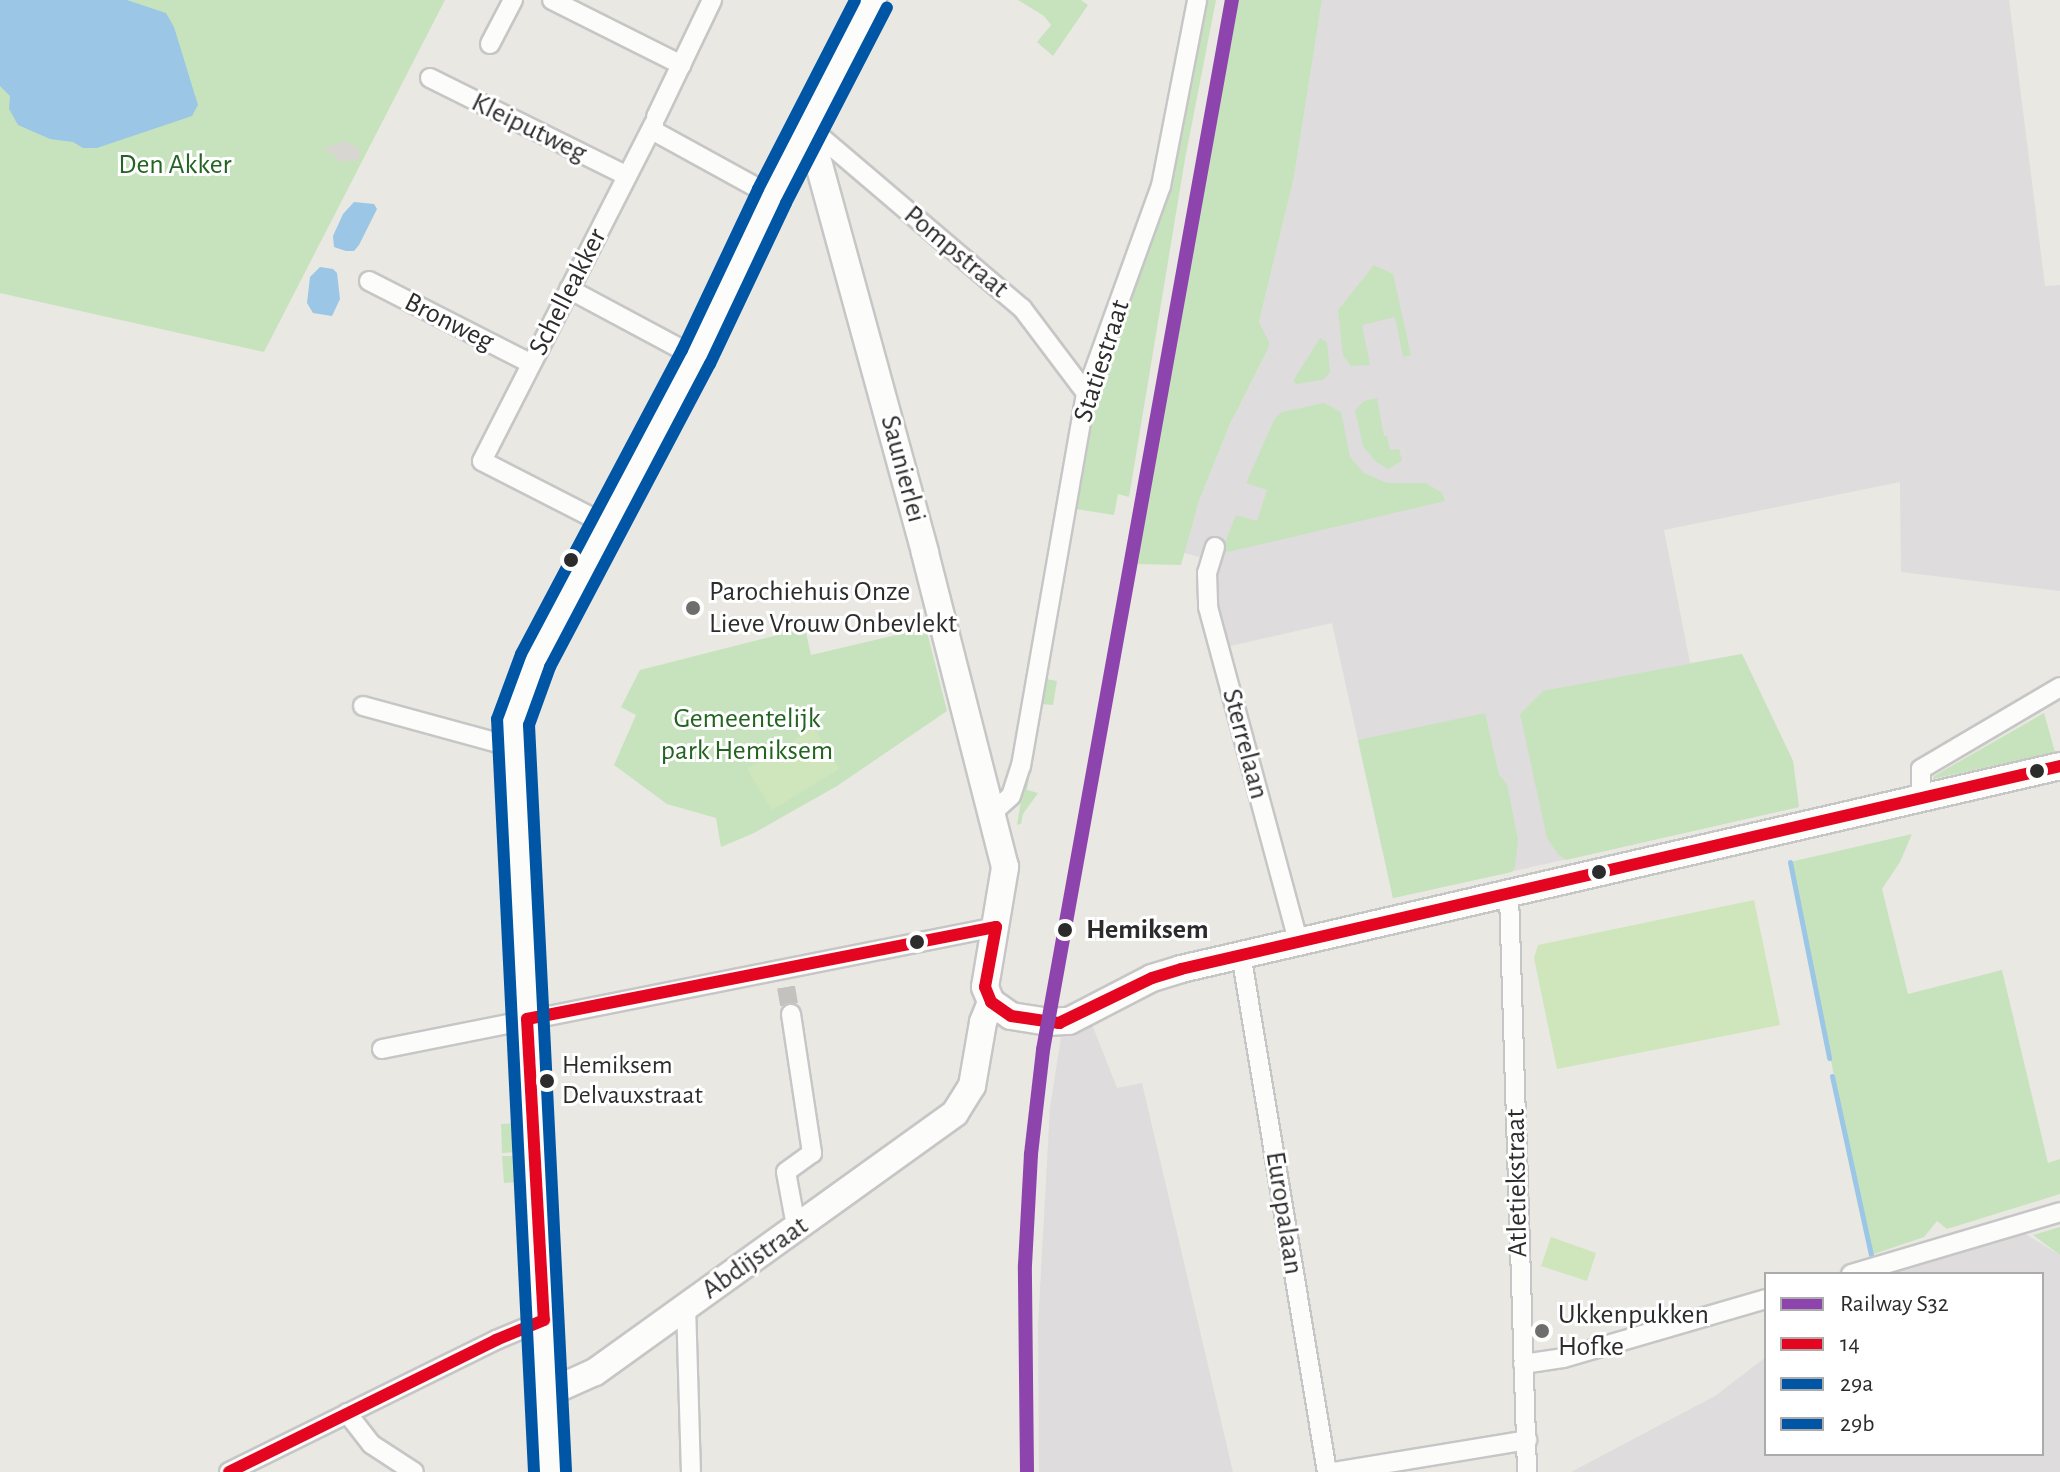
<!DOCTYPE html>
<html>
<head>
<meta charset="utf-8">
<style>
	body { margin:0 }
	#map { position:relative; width:2060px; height:1472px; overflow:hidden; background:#e9e8e2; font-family:"Alegreya Sans",sans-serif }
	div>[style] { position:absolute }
	.industrial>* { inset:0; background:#dedcdd }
	.green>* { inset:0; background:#c7e3bd }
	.pitch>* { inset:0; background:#cfe6bc }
	.plaza>* { inset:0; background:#d7d6d0 }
	.water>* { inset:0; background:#9bc6e6 }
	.stream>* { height:5px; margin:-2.5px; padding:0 2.5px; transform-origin:2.5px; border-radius:2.5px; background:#9bc6e6 }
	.street-tunnel>* { height:18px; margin-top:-9px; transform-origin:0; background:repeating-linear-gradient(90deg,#c3c2be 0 18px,transparent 0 27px) }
	.roads { filter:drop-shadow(2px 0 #c7c6c6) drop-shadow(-2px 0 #c7c6c6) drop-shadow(0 2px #c7c6c6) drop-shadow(0 -2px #c7c6c6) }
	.street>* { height:18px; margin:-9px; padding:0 9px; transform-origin:9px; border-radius:9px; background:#fcfcfb }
	.secondary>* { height:26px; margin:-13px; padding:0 13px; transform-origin:13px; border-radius:13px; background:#fcfcfb }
	.bus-1>* { height:12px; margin:-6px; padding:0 6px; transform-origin:6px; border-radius:6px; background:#e40521 }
	.bus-2>* { height:12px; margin:-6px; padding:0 6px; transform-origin:6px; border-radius:6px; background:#0056a4 }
	.bus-3>* { height:12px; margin:-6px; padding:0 6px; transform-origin:6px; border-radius:6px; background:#0056a4 }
	.rail-1>* { height:14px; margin:-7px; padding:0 7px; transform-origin:7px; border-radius:7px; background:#8e44ad }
	.dots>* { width:22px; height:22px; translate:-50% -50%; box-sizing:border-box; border:4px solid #fff; border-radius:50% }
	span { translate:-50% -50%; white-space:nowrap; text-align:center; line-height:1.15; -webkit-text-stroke:6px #fff; paint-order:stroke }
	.bus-label { font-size:26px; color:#2c2c2c }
	.left { translate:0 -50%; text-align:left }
	.street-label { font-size:28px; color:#2c2c2c }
	.park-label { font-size:28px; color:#236520 }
	.poi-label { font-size:28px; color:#2c2c2c }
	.stop-label { font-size:28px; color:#2c2c2c; font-weight:700 }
	.legend { position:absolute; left:1764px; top:1272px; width:280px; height:184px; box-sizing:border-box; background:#fff; border:2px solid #ababab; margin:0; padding:10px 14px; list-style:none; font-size:24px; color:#2c2c2c }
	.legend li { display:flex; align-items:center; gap:16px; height:40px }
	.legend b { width:40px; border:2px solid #ababab }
</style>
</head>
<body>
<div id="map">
	<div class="industrial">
		<div style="clip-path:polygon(1322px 0,2009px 0,2045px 286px,2060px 285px,2060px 591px,1901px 572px,1900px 482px,1664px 530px,1690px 663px,1742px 654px,1793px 761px,1799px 807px,1393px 898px,1332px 623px,1230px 646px,1216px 597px,1219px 562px,1184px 553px,1199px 501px,1230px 424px,1268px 349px,1259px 322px,1294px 177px)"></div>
		<div style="clip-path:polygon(1091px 1022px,1117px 1088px,1142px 1083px,1233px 1472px,1039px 1472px,1038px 1326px,1050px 1108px,1062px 1031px)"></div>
		<div style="clip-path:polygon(2014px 1227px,2060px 1255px,2060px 1472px,1571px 1472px,1715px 1396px,1766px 1357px,1766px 1454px,2042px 1454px,2042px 1274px,1874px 1274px)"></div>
	</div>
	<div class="green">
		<div style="clip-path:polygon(0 0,445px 0,264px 352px,0 293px)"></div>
		<div style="clip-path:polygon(1018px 0,1081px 0,1088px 5px,1053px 56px,1037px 42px,1051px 25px,1044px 16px)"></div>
		<div style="clip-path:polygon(1202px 0,1216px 0,1185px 159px,1129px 497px,1118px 494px,1114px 515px,1076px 509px,1046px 679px,1057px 681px,1053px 705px,1042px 704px,1027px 790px,1038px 793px,1023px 814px,1021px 824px,1017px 825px,1063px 547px,1092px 398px,1163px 192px)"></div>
		<div style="clip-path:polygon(1239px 0,1322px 0,1294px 177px,1259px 322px,1269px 342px,1268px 349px,1230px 424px,1199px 501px,1181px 565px,1134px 564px)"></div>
		<div style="clip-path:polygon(1374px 265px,1393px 274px,1411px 355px,1403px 357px,1395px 317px,1362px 325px,1370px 365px,1351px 366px,1343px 355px,1338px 310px)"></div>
		<div style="clip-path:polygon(1320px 338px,1327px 342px,1330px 372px,1323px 380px,1296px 384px,1293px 381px)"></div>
		<div style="clip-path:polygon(1377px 398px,1384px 436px,1387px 436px,1390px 450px,1399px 449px,1402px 461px,1388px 469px,1375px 461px,1363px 446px,1355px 410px,1364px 401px)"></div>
		<div style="clip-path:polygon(1324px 403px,1341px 412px,1350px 457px,1364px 473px,1387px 483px,1426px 483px,1442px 493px,1445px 501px,1228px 552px,1222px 550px,1236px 515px,1257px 521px,1267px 490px,1246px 483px,1275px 418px,1282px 412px)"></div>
		<div style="clip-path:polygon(805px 628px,811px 655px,926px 628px,947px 711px,837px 786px,754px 833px,721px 847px,716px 818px,667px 804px,614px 765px,636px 715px,621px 707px,640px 670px)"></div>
		<div style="clip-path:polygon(1742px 654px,1793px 761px,1799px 807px,1566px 860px,1558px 854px,1547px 838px,1520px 714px,1543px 691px)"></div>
		<div style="clip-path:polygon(1485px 713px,1499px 775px,1507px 784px,1518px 840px,1515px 867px,1512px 872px,1393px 898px,1358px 740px)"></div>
		<div style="clip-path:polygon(2044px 713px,2055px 752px,1933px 779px,1934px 776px)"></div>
		<div style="clip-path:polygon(1912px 834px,1900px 862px,1882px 889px,1908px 994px,2002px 970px,2048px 1163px,2060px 1159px,2060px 1194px,1947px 1229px,1937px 1221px,1924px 1237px,1871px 1255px,1790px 862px)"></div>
		<div style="clip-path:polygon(516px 1123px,517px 1152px,502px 1153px,501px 1124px)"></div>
		<div style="clip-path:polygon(502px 1156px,518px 1156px,518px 1182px,504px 1183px)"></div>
		<div style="clip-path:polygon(2060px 1227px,2060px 1255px,2033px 1235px)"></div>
	</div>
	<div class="pitch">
		<div style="clip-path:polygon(814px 728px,839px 769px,772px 810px,747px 769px)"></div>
		<div style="clip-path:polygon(1754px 900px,1780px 1025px,1557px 1069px,1534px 958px,1538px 945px)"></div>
		<div style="clip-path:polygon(1551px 1237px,1596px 1253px,1587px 1281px,1541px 1266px)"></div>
	</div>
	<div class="plaza">
		<div style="clip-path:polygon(345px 141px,361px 150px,359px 160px,341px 162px,324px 148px)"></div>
	</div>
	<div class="water">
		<div style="clip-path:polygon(0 0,127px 0,166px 13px,174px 27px,198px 105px,192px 116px,97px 148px,83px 148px,73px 142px,50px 139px,18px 125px,9px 109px,10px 96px,0 86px)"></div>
		<div style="clip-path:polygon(354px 202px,374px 204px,377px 209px,359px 245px,354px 251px,346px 251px,334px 247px,333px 236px,343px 214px)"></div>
		<div style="clip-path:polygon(320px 267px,333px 269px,337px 273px,340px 299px,332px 316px,313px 313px,307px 303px,310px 277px)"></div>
	</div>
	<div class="stream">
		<div style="left:1790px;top:862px;width:200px;rotate:78.7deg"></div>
		<div style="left:1832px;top:1076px;width:183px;rotate:77.7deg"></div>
	</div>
	<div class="street-tunnel">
		<div style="left:786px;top:987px;width:27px;rotate:80deg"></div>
	</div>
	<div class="roads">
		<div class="street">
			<div style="left:552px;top:0;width:145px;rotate:26.6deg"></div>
			<div style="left:490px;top:44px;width:50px;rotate:-62.4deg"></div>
			<div style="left:430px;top:78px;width:220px;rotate:26.4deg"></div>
			<div style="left:656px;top:117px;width:130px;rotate:-64.4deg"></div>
			<div style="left:809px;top:127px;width:280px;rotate:40.4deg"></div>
			<div style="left:1022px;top:308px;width:106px;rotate:53deg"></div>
			<div style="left:652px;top:130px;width:137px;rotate:28.8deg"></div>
			<div style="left:369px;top:281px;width:181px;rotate:27deg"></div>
			<div style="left:569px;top:289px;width:144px;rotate:28.2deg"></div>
			<div style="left:605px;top:524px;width:138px;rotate:-152.9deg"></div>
			<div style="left:482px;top:461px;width:379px;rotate:-63deg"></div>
			<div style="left:1215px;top:547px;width:27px;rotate:107deg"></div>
			<div style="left:1207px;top:573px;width:34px;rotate:88deg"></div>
			<div style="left:1208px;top:607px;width:346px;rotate:74.9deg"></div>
			<div style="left:363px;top:706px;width:156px;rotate:15.3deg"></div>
			<div style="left:1921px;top:797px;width:28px;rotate:-90deg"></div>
			<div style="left:1921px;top:769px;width:161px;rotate:-30.5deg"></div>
			<div style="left:992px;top:813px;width:25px;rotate:-42deg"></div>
			<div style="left:1011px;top:796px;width:32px;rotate:-72deg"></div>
			<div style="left:1021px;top:766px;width:379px;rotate:-80.1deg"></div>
			<div style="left:1086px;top:393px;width:220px;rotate:-70.1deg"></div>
			<div style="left:1161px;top:186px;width:189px;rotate:-79deg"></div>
			<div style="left:1509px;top:895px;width:577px;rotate:88.21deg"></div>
			<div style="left:1241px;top:954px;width:525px;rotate:80.57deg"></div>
			<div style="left:791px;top:1014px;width:141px;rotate:81.4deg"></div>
			<div style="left:812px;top:1153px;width:32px;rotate:144deg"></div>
			<div style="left:786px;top:1172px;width:44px;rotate:79.5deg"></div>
			<div style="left:794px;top:1215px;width:14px;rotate:65deg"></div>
			<div style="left:382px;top:1049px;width:626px;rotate:-11.24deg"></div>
			<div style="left:1851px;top:1274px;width:218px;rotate:-16.5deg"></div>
			<div style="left:686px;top:1305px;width:167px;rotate:88.3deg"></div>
			<div style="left:1523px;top:1364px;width:40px;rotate:-8.5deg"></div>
			<div style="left:1563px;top:1358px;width:211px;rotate:-16.2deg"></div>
			<div style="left:347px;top:1413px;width:39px;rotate:52deg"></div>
			<div style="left:371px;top:1444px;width:51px;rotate:33.1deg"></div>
			<div style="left:229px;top:1472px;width:298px;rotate:-26.3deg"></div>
			<div style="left:496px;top:1340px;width:52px;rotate:-22.6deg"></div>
			<div style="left:1334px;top:1472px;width:196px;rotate:-9.4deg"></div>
		</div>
		<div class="secondary">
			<div style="left:991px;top:1002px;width:24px;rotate:35deg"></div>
			<div style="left:1011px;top:1016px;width:36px;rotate:9deg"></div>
			<div style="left:1047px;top:1022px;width:22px;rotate:-3deg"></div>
			<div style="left:1069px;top:1021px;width:93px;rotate:-27.4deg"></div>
			<div style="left:1152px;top:978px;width:30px;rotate:-17deg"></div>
			<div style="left:1181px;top:969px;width:902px;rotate:-13deg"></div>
			<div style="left:548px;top:1393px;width:51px;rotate:-24.1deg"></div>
			<div style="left:595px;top:1372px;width:443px;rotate:-35.7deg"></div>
			<div style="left:955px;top:1113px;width:32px;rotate:-58deg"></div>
			<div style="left:972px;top:1086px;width:65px;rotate:-80.2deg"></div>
			<div style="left:983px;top:1022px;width:22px;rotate:-68deg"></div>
			<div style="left:991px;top:1002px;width:16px;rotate:-112deg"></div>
			<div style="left:985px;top:987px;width:122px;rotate:-80.5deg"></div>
			<div style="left:1005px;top:867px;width:325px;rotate:-104.3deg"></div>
			<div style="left:925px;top:552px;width:441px;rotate:-105.3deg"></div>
			<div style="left:550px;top:1472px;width:750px;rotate:-92.83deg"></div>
			<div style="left:513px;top:723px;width:66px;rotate:-70.5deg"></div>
			<div style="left:535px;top:661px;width:344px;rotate:-62.1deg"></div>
			<div style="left:696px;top:357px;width:178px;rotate:-64.7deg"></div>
			<div style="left:772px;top:196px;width:220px;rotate:-62.7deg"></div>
		</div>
	</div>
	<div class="bus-1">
		<div style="left:996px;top:927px;width:61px;rotate:100.4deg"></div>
		<div style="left:985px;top:987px;width:16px;rotate:68deg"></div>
		<div style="left:991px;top:1002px;width:24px;rotate:35deg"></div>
		<div style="left:1011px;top:1016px;width:49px;rotate:8.3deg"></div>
		<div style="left:1059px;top:1023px;width:103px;rotate:-25.8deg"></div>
		<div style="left:1152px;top:978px;width:30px;rotate:-17deg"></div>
		<div style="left:1181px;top:969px;width:902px;rotate:-13deg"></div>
		<div style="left:527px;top:1019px;width:478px;rotate:-11.1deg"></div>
		<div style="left:527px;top:1019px;width:301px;rotate:86.8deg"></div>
		<div style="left:229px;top:1472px;width:298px;rotate:-26.3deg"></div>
		<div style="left:496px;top:1340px;width:52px;rotate:-22.6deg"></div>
	</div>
	<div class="bus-2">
		<div style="left:566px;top:1471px;width:747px;rotate:-92.84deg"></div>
		<div style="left:529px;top:725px;width:62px;rotate:-70.1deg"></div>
		<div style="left:550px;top:667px;width:343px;rotate:-62.2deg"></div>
		<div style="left:710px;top:364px;width:178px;rotate:-64.7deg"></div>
		<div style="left:786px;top:203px;width:220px;rotate:-62.7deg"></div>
	</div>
	<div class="bus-3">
		<div style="left:534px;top:1472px;width:754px;rotate:-92.81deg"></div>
		<div style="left:497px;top:719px;width:69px;rotate:-69.7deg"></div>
		<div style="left:521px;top:654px;width:344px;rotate:-62.1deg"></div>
		<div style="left:682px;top:350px;width:178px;rotate:-64.7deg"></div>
		<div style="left:758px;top:189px;width:212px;rotate:-62.8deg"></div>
	</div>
	<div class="rail-1">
		<div style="left:1027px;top:1472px;width:207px;rotate:-90.6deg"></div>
		<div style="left:1025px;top:1265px;width:111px;rotate:-86.9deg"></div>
		<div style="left:1031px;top:1154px;width:105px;rotate:-83.4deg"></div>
		<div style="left:1043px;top:1050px;width:1067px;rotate:-79.8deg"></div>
	</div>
	<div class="dots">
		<div style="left:571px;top:560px;background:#2c2c2c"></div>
		<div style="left:693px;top:608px;background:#6e6e6c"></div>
		<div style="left:2037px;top:771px;background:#2c2c2c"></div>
		<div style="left:1599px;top:872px;background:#2c2c2c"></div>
		<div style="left:1065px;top:930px;background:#2c2c2c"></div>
		<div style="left:917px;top:942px;background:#2c2c2c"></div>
		<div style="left:547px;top:1081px;background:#2c2c2c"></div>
		<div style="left:1542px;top:1331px;background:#6e6e6c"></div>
	</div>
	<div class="bus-label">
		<span class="left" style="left:562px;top:1081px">Hemiksem<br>Delvauxstraat</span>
	</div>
	<div class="street-label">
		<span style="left:529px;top:128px;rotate:26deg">Kleiputweg</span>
		<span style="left:956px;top:252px;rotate:40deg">Pompstraat</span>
		<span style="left:568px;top:292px;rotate:-63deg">Schelleakker</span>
		<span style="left:449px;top:322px;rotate:27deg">Bronweg</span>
		<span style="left:1102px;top:361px;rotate:-72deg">Statiestraat</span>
		<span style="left:903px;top:469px;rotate:75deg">Saunierlei</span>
		<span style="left:1245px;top:744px;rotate:75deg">Sterrelaan</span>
		<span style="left:1517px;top:1183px;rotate:-91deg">Atletiekstraat</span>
		<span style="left:1284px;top:1213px;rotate:81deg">Europalaan</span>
		<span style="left:755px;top:1258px;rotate:-35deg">Abdijstraat</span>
	</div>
	<div class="park-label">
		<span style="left:175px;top:165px">Den Akker</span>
		<span style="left:747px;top:735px">Gemeentelijk<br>park Hemiksem</span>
	</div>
	<div class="poi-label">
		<span class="left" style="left:709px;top:608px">Parochiehuis Onze<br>Lieve Vrouw Onbevlekt</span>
		<span class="left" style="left:1558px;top:1331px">Ukkenpukken<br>Hofke</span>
	</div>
	<div class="stop-label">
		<span class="left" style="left:1086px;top:930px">Hemiksem</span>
	</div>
	<ul class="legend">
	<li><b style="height:10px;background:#8e44ad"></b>Railway S32</li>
	<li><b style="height:10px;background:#e40521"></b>14</li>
	<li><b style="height:10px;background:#0056a4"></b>29a</li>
	<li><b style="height:10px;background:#0056a4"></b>29b</li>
	</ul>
</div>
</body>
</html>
